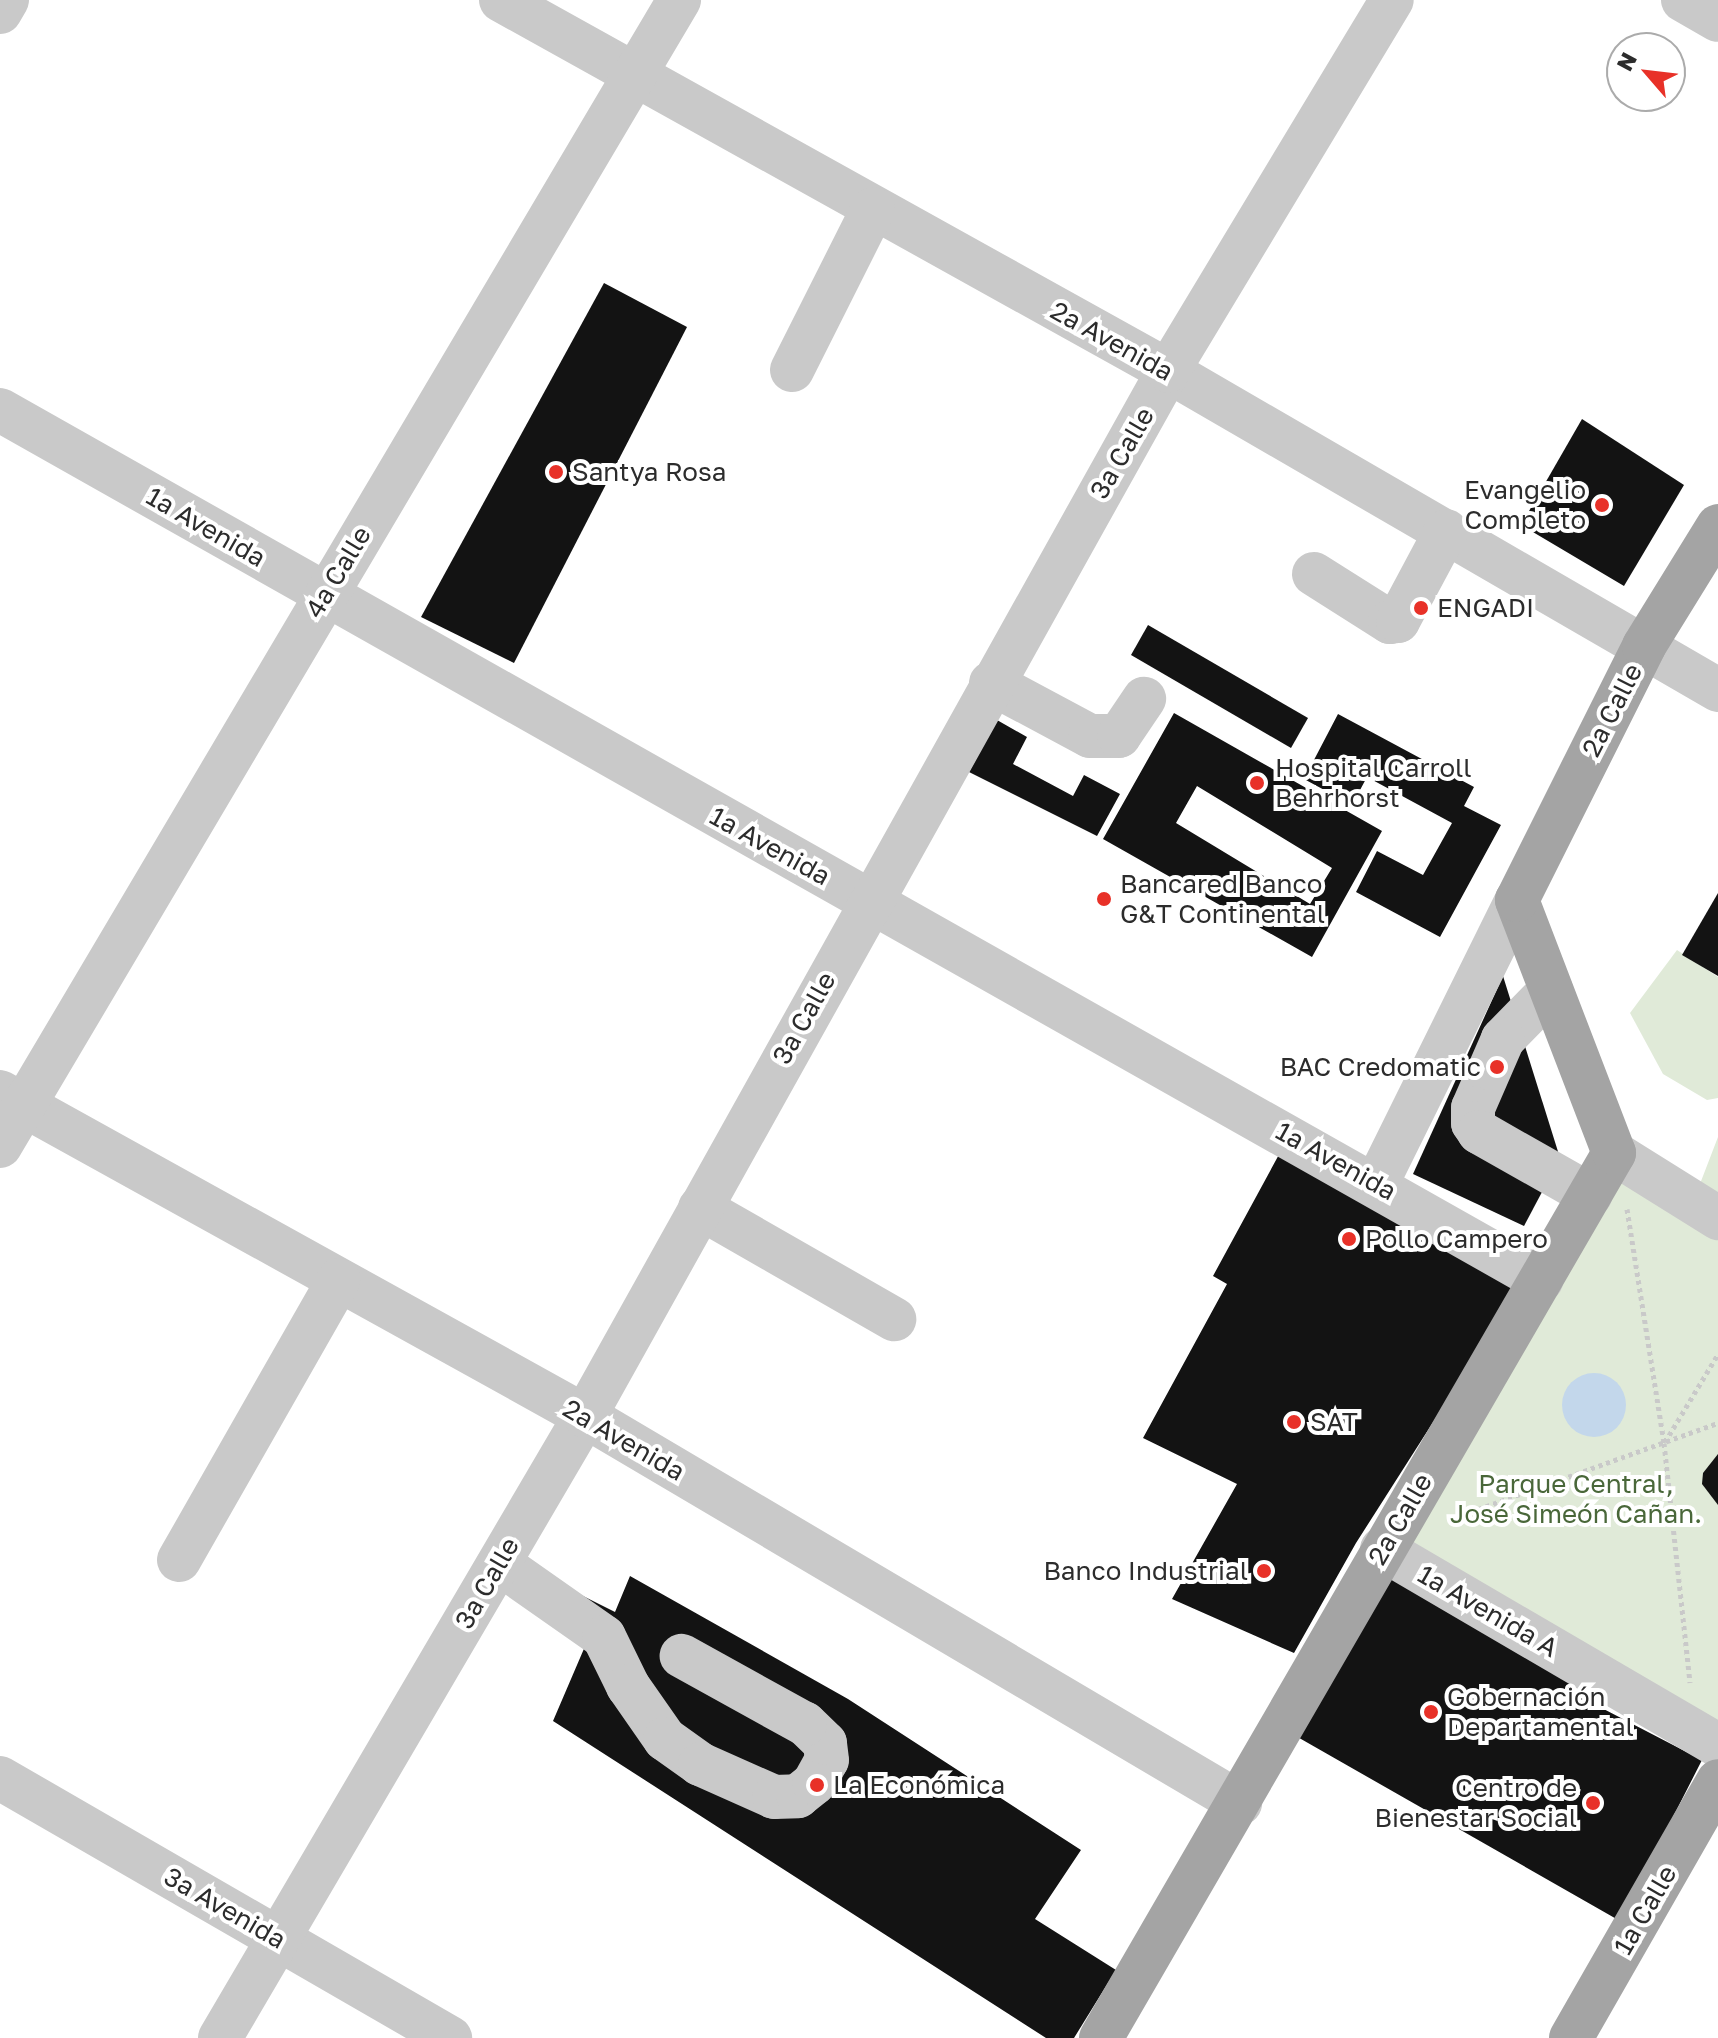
<!DOCTYPE html>
<html>
<head>
<meta charset="utf-8">
<style>
	body { margin:0 }
	#map { position:relative; width:1718px; height:2038px; overflow:hidden; background:#fff; font-family:"Golos Text",sans-serif }
	div>[style] { position:absolute }
	.green>* { inset:0; background:#e0ead8 }
	.water>* { inset:0; background:#c3d7eb }
	.round { border-radius:50% }
	.building>* { inset:0; background:#131313 }
	.path>* { height:5px; margin-top:-2.5px; transform-origin:0; background:repeating-linear-gradient(90deg,#c9c9c9 0 4px,transparent 0 8px) }
	.minor>* { height:44px; margin:-22px; padding:0 22px; transform-origin:22px; border-radius:22px; background:#c9c9c9 }
	.major>* { height:44px; margin:-22px; padding:0 22px; transform-origin:22px; border-radius:22px; background:#a4a4a4 }
	.dots>* { width:22px; height:22px; translate:-50% -50%; box-sizing:border-box; border:4px solid #fff; border-radius:50% }
	span { translate:-50% -50%; white-space:nowrap; text-align:center; line-height:1.15; -webkit-text-stroke:8px #fff; paint-order:stroke }
	.street-label { font-size:26px; color:#2c2c2c }
	.poi-label { font-size:26px; color:#2c2c2c }
	.left { translate:0 -50%; text-align:left }
	.right { translate:-100% -50%; text-align:right }
	.park-label { font-size:26px; color:#496739 }
	.north { position:absolute; left:1606px; top:32px; width:80px; height:80px; box-sizing:border-box; background:#fff; border:2px solid #ababab; border-radius:50%; rotate:298deg; font-size:22px; font-weight:700; line-height:32px; text-align:center; color:#2c2c2c }
	.north::after { content:''; display:block; margin:auto; width:28px; height:36px; background:#e83128; clip-path:polygon(50% 0,100% 100%,50% 72%,0 100%) }
</style>
</head>
<body>
<div id="map">
	<div class="green">
		<div style="clip-path:polygon(1677px 950px,1718px 977px,1718px 1098px,1707px 1100px,1663px 1074px,1630px 1013px)"></div>
		<div style="clip-path:polygon(1718px 1137px,1718px 1745px,1382px 1549px,1614px 1153px,1693px 1202px)"></div>
	</div>
	<div class="water">
		<div class="round" style="left:1562px;top:1373px;width:64px;height:64px"></div>
	</div>
	<div class="building">
		<div style="clip-path:polygon(604px 283px,687px 327px,514px 663px,421px 617px)"></div>
		<div style="clip-path:polygon(1582px 419px,1684px 485px,1624px 586px,1521px 525px)"></div>
		<div style="clip-path:polygon(1148px 625px,1308px 718px,1291px 748px,1131px 655px)"></div>
		<div style="clip-path:polygon(evenodd,1174px 713px,1382px 831px,1312px 957px,1103px 839px,1174px 713px,1197px 786px,1332px 868px,1310px 904px,1176px 823px,1197px 786px)"></div>
		<div style="clip-path:polygon(1338px 714px,1474px 787px,1464px 806px,1501px 825px,1440px 937px,1356px 892px,1377px 851px,1423px 875px,1452px 823px,1367px 777px,1352px 805px,1304px 779px)"></div>
		<div style="clip-path:polygon(997px 720px,1027px 737px,1013px 764px,1073px 796px,1084px 775px,1120px 794px,1097px 836px,969px 772px)"></div>
		<div style="clip-path:polygon(1718px 893px,1718px 976px,1682px 955px)"></div>
		<div style="clip-path:polygon(1503px 976px,1560px 1158px,1524px 1226px,1413px 1174px)"></div>
		<div style="clip-path:polygon(1288px 1138px,1527px 1275px,1356px 1543px,1294px 1653px,1172px 1599px,1237px 1484px,1143px 1438px,1227px 1284px,1213px 1276px)"></div>
		<div style="clip-path:polygon(1718px 1454px,1718px 1505px,1702px 1484px,1703px 1473px)"></div>
		<div style="clip-path:polygon(525px 1567px,615px 1612px,630px 1576px,848px 1699px,1081px 1850px,1035px 1919px,1116px 1970px,1074px 2038px,1046px 2038px,553px 1721px,586px 1644px)"></div>
		<div style="clip-path:polygon(1382px 1572px,1573px 1679px,1567px 1690px,1702px 1760px,1620px 1921px,1294px 1735px)"></div>
	</div>
	<div class="path">
		<div style="left:1627px;top:1209px;width:237px;rotate:81deg"></div>
		<div style="left:1664px;top:1443px;width:241px;rotate:83.8deg"></div>
		<div style="left:1665px;top:1442px;width:103px;rotate:-58.9deg"></div>
		<div style="left:1448px;top:1520px;width:287px;rotate:-19.8deg"></div>
	</div>
	<div class="minor">
		<div style="left:501px;top:0;width:763px;rotate:29.08deg"></div>
		<div style="left:1168px;top:371px;width:636px;rotate:30.11deg"></div>
		<div style="left:1683px;top:0;width:40px;rotate:29.7deg"></div>
		<div style="left:0;top:12px;width:14px;rotate:-60deg"></div>
		<div style="left:792px;top:370px;width:180px;rotate:-63.3deg"></div>
		<div style="left:0;top:410px;width:1770px;rotate:29.45deg"></div>
		<div style="left:1314px;top:574px;width:90px;rotate:32.3deg"></div>
		<div style="left:1390px;top:622px;width:8px;rotate:-7deg"></div>
		<div style="left:1398px;top:621px;width:102px;rotate:-61.9deg"></div>
		<div style="left:991px;top:683px;width:112px;rotate:28.2deg"></div>
		<div style="left:1090px;top:736px;width:29px"></div>
		<div style="left:1119px;top:736px;width:45px;rotate:-56deg"></div>
		<div style="left:1551px;top:990px;width:69px;rotate:134.4deg"></div>
		<div style="left:1503px;top:1039px;width:75px;rotate:113.5deg"></div>
		<div style="left:1473px;top:1108px;width:15px;rotate:90deg"></div>
		<div style="left:1473px;top:1123px;width:11px;rotate:56deg"></div>
		<div style="left:1479px;top:1132px;width:128px;rotate:29.6deg"></div>
		<div style="left:0;top:1092px;width:669px;rotate:28.98deg"></div>
		<div style="left:585px;top:1416px;width:761px;rotate:30.58deg"></div>
		<div style="left:0;top:1146px;width:1332px;rotate:-59.35deg"></div>
		<div style="left:1614px;top:1153px;width:123px;rotate:32deg"></div>
		<div style="left:1377px;top:1183px;width:316px;rotate:-63.7deg"></div>
		<div style="left:700px;top:1208px;width:224px;rotate:29.8deg"></div>
		<div style="left:1382px;top:1549px;width:389px;rotate:30.3deg"></div>
		<div style="left:179px;top:1560px;width:322px;rotate:-60.3deg"></div>
		<div style="left:497px;top:1567px;width:17px;rotate:21deg"></div>
		<div style="left:513px;top:1573px;width:111px;rotate:35.1deg"></div>
		<div style="left:604px;top:1637px;width:55px;rotate:63.9deg"></div>
		<div style="left:628px;top:1686px;width:65px;rotate:55.1deg"></div>
		<div style="left:665px;top:1739px;width:43px;rotate:35.5deg"></div>
		<div style="left:700px;top:1764px;width:81px;rotate:24deg"></div>
		<div style="left:774px;top:1797px;width:24px;rotate:-2deg"></div>
		<div style="left:798px;top:1796px;width:21px;rotate:-39deg"></div>
		<div style="left:814px;top:1783px;width:26px;rotate:-61deg"></div>
		<div style="left:827px;top:1760px;width:17px;rotate:-97deg"></div>
		<div style="left:825px;top:1743px;width:28px;rotate:-136deg"></div>
		<div style="left:805px;top:1724px;width:141px;rotate:-151.1deg"></div>
		<div style="left:0;top:1778px;width:520px;rotate:30.02deg"></div>
		<div style="left:220px;top:2038px;width:721px;rotate:-59.59deg"></div>
		<div style="left:585px;top:1416px;width:1197px;rotate:-60.84deg"></div>
		<div style="left:1168px;top:371px;width:433px;rotate:-58.9deg"></div>
	</div>
	<div class="major">
		<div style="left:1101px;top:2038px;width:1023px;rotate:-59.9deg"></div>
		<div style="left:1614px;top:1153px;width:271px;rotate:-111deg"></div>
		<div style="left:1517px;top:900px;width:284px;rotate:-63.4deg"></div>
		<div style="left:1644px;top:646px;width:141px;rotate:-58.3deg"></div>
		<div style="left:1571px;top:2038px;width:296px;rotate:-60.2deg"></div>
	</div>
	<div class="dots">
		<div style="left:556px;top:472px;background:#e83128"></div>
		<div style="left:1602px;top:505px;background:#e83128"></div>
		<div style="left:1421px;top:608px;background:#e83128"></div>
		<div style="left:1257px;top:783px;background:#e83128"></div>
		<div style="left:1104px;top:899px;background:#e83128"></div>
		<div style="left:1497px;top:1067px;background:#e83128"></div>
		<div style="left:1349px;top:1239px;background:#e83128"></div>
		<div style="left:1294px;top:1422px;background:#e83128"></div>
		<div style="left:1264px;top:1571px;background:#e83128"></div>
		<div style="left:1431px;top:1712px;background:#e83128"></div>
		<div style="left:817px;top:1785px;background:#e83128"></div>
		<div style="left:1593px;top:1803px;background:#e83128"></div>
	</div>
	<div class="street-label">
		<span style="left:1112px;top:341px;rotate:29deg">2a Avenida</span>
		<span style="left:1122px;top:453px;rotate:-60deg">3a Calle</span>
		<span style="left:206px;top:527px;rotate:30deg">1a Avenida</span>
		<span style="left:338px;top:572px;rotate:-59deg">4a Calle</span>
		<span style="left:1612px;top:710px;rotate:-63deg">2a Calle</span>
		<span style="left:770px;top:846px;rotate:29deg">1a Avenida</span>
		<span style="left:804px;top:1018px;rotate:-61deg">3a Calle</span>
		<span style="left:1336px;top:1161px;rotate:29deg">1a Avenida</span>
		<span style="left:624px;top:1440px;rotate:30deg">2a Avenida</span>
		<span style="left:1400px;top:1519px;rotate:-60deg">2a Calle</span>
		<span style="left:487px;top:1583px;rotate:-60deg">3a Calle</span>
		<span style="left:1488px;top:1611px;rotate:30deg">1a Avenida A</span>
		<span style="left:225px;top:1908px;rotate:30deg">3a Avenida</span>
		<span style="left:1645px;top:1910px;rotate:-60deg">1a Calle</span>
	</div>
	<div class="poi-label">
		<span class="left" style="left:572px;top:472px">Santya Rosa</span>
		<span class="right" style="left:1586px;top:505px">Evangelio<br>Completo</span>
		<span class="left" style="left:1437px;top:608px">ENGADI</span>
		<span class="left" style="left:1275px;top:783px">Hospital Carroll<br>Behrhorst</span>
		<span class="left" style="left:1120px;top:899px">Bancared Banco<br>G&amp;T Continental</span>
		<span class="right" style="left:1481px;top:1067px">BAC Credomatic</span>
		<span class="left" style="left:1365px;top:1239px">Pollo Campero</span>
		<span class="left" style="left:1310px;top:1422px">SAT</span>
		<span class="right" style="left:1248px;top:1571px">Banco Industrial</span>
		<span class="left" style="left:1447px;top:1712px">Gobernación<br>Departamental</span>
		<span class="left" style="left:833px;top:1785px">La Económica</span>
		<span class="right" style="left:1577px;top:1803px">Centro de<br>Bienestar Social</span>
	</div>
	<div class="park-label">
		<span style="left:1576px;top:1499px">Parque Central,<br>José Simeón Cañan.</span>
	</div>
	<div class="north">N</div>
</div>
</body>
</html>
